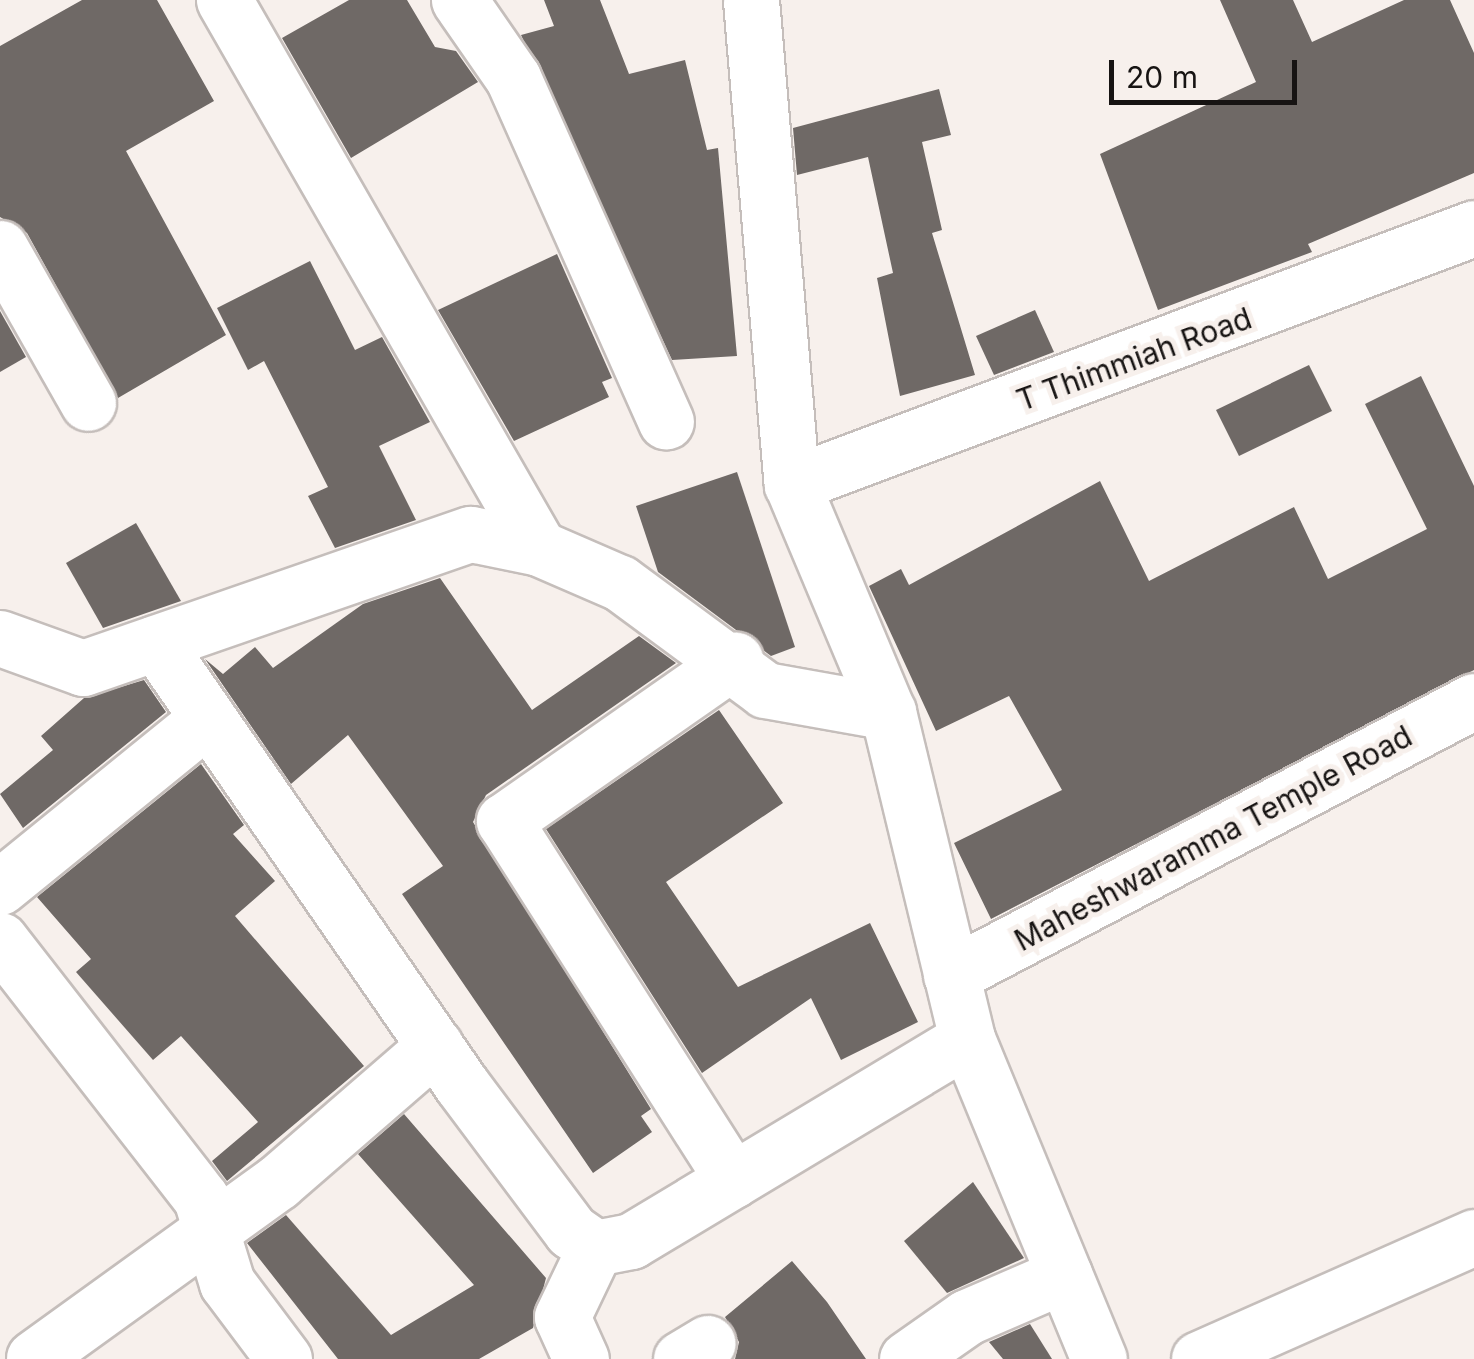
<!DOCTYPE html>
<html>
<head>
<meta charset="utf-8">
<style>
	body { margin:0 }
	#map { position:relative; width:1474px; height:1359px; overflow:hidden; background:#f7f0ec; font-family:Inter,sans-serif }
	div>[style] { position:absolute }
	.building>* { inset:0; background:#6f6966 }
	.roads { filter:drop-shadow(2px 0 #c5bebb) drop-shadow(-2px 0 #c5bebb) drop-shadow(0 2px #c5bebb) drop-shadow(0 -2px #c5bebb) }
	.minor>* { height:55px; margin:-27.5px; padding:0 27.5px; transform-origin:27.5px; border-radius:27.5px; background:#fff }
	span { translate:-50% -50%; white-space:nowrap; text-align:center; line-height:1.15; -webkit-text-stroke:10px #f7f0ec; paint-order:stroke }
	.street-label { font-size:30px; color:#171413 }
	.scale { position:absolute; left:1109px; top:60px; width:188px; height:45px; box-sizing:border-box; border:5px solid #171413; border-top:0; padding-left:12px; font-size:30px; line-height:35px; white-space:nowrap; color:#171413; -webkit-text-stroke:8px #f7f0ec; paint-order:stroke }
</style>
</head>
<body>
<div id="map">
	<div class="building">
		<div style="clip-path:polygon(82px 0,157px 0,214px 101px,126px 151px,226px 335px,118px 398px,27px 233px,0 217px,0 46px)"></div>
		<div style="clip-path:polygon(349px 0,407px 0,435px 47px,456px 51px,478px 82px,351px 158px,282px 38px)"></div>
		<div style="clip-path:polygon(544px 0,600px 0,629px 74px,685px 60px,707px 150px,718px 148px,737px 356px,672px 360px,521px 35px,554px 26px)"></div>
		<div style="clip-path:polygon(1220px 0,1293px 0,1312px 42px,1404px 0,1450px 0,1474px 53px,1474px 173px,1308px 244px,1312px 252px,1158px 310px,1100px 154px,1256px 82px)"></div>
		<div style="clip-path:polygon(939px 89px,951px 135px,922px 142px,942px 230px,932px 233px,975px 375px,900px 396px,877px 278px,893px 273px,868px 157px,797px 175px,793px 128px)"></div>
		<div style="clip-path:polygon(557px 254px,612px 378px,602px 382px,609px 397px,514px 441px,438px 310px)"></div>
		<div style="clip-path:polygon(310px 261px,355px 350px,382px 337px,430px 422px,379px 446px,416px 520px,335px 548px,308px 496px,328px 487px,264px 361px,248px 370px,217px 308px)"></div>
		<div style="clip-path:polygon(1035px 310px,1054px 352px,994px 375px,976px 336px)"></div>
		<div style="clip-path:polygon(0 311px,26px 357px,0 372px)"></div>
		<div style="clip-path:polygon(1309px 365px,1332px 411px,1239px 456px,1216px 410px)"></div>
		<div style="clip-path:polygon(1421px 376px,1474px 486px,1474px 670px,991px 919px,954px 843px,1062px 790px,1009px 696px,936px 731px,869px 586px,901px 569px,909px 585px,1100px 481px,1149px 581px,1294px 507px,1328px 579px,1427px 529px,1365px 404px)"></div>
		<div style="clip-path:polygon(737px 472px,795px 647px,771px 656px,658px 572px,636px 506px)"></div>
		<div style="clip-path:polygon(136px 523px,181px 601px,103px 628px,66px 563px)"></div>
		<div style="clip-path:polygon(440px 578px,532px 710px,639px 636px,676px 663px,486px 795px,473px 822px,651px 1109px,641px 1116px,652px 1132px,593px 1173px,402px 894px,443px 866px,348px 735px,291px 784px,205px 659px,223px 674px,255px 647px,273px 668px,363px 604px)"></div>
		<div style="clip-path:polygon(144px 680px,166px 712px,23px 828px,0 794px,53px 750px,41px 736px,84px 698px)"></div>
		<div style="clip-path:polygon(719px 710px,783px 803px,666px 882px,738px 987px,870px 923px,918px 1022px,841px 1060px,811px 998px,702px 1073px,546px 829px)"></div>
		<div style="clip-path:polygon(201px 764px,244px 825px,233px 834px,275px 881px,235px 916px,364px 1066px,227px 1181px,212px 1161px,258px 1122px,181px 1036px,153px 1060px,76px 972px,91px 959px,37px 897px)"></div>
		<div style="clip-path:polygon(404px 1114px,546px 1278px,533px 1328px,479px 1359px,338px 1359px,247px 1243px,286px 1215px,391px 1335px,474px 1285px,358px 1154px)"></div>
		<div style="clip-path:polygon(973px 1182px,1024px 1258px,947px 1293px,904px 1241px)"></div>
		<div style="clip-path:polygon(792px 1261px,827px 1302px,866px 1359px,735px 1359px,739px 1342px,725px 1317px)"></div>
		<div style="clip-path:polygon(1030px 1324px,1052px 1359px,1003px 1359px,989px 1342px)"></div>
	</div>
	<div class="roads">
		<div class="minor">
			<div style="left:224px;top:0;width:632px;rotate:60.11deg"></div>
			<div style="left:459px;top:0;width:95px;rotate:55.3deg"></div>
			<div style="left:513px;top:78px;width:376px;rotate:66deg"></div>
			<div style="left:751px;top:0;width:486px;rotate:85.2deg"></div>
			<div style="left:792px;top:484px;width:247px;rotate:67.2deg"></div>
			<div style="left:888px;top:712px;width:336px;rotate:76.4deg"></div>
			<div style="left:967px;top:1039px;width:346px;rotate:67.6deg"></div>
			<div style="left:0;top:248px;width:178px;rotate:60.4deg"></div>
			<div style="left:792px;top:484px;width:728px;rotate:-20.57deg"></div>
			<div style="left:0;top:638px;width:88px;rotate:19.9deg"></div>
			<div style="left:83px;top:668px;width:410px;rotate:-19.1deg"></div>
			<div style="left:471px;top:534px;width:69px;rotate:11.6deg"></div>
			<div style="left:539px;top:548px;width:88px;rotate:23.4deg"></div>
			<div style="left:620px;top:583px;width:180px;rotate:36.4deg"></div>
			<div style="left:765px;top:690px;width:125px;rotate:10.1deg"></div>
			<div style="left:156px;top:643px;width:536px;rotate:55.33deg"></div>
			<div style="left:461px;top:1084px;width:184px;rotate:53.2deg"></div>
			<div style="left:571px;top:1231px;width:29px;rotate:35deg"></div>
			<div style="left:595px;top:1248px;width:37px;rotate:-11deg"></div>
			<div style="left:631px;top:1241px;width:392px;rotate:-31deg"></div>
			<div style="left:0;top:887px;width:268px;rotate:-39.1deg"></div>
			<div style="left:0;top:940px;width:327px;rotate:52.1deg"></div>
			<div style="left:201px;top:1198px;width:89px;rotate:73deg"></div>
			<div style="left:227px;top:1283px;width:95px;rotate:53.1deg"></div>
			<div style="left:951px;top:975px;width:590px;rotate:-27.65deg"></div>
			<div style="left:733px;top:1180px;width:426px;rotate:-122.5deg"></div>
			<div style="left:504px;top:821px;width:282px;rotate:-34.9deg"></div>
			<div style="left:34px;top:1358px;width:301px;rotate:-35.8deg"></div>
			<div style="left:278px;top:1182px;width:208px;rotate:-40.9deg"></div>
			<div style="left:581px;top:1359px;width:46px;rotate:-114.3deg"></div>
			<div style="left:562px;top:1317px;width:76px;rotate:-64.4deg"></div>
			<div style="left:681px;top:1359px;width:31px;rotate:-31deg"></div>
			<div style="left:907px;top:1359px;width:73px;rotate:-35deg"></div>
			<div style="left:967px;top:1317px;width:106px;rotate:-23.4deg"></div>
			<div style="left:1199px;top:1359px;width:301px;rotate:-23.9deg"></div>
		</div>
	</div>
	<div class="street-label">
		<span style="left:1134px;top:359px;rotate:-20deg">T Thimmiah Road</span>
		<span style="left:1213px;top:838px;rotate:-28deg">Maheshwaramma Temple Road</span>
	</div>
	<div class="scale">20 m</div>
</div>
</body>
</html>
